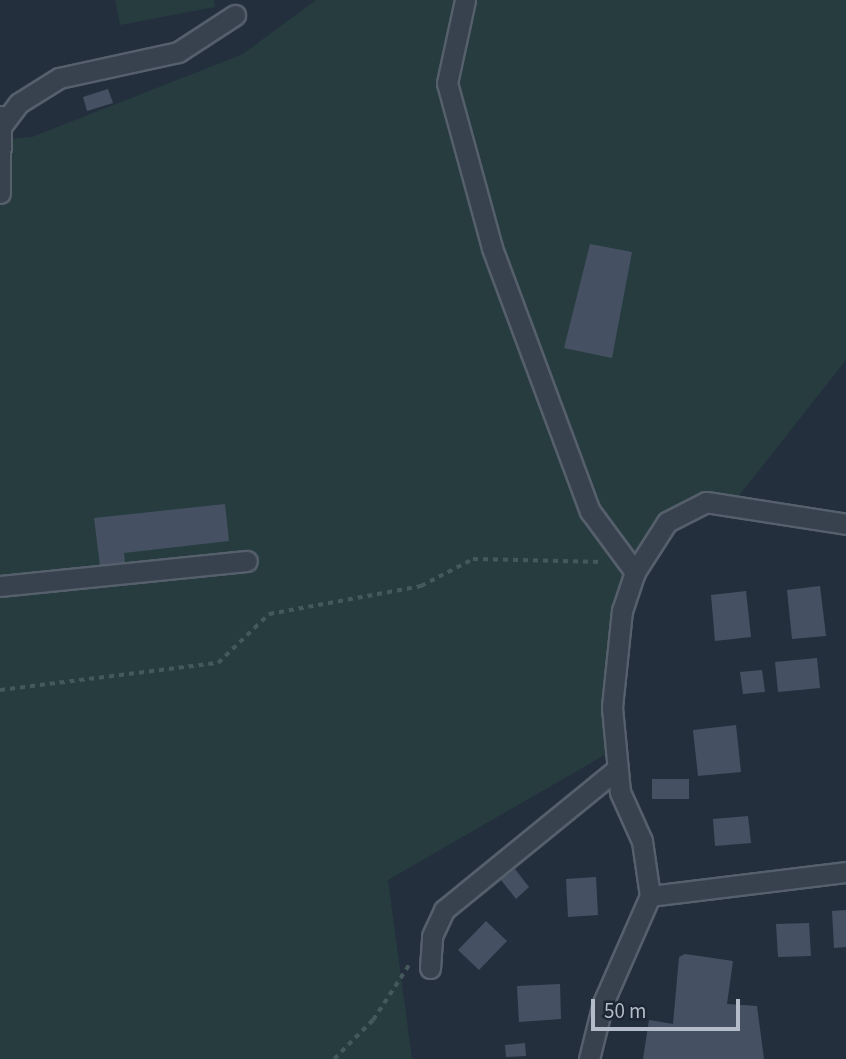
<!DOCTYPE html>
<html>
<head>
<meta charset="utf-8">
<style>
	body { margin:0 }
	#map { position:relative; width:846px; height:1059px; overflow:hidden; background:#242f3e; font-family:"Source Sans 3",sans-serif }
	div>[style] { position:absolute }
	.green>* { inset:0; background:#263c3f }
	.building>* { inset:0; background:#455162 }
	.path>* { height:3.5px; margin-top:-1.75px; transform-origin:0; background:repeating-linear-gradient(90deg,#44595c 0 5px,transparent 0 10px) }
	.roads { filter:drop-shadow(2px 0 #565f6c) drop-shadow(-2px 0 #565f6c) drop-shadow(0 2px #565f6c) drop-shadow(0 -2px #565f6c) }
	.minor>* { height:19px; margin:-9.5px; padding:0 9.5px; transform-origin:9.5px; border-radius:9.5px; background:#38414e }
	span { translate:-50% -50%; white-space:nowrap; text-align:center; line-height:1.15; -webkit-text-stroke:5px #1d2633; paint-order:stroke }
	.scale { position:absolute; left:591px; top:999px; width:149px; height:32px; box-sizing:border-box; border:4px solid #b4bcc9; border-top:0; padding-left:9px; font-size:21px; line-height:24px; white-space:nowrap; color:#b4bcc9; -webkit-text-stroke:5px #1d2633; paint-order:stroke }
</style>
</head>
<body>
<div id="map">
	<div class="green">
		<div style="clip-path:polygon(115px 0,214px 0,215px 7px,120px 25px)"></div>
		<div style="clip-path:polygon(316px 0,846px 0,846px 360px,734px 502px,684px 511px,635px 572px,615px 749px,388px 880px,412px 1059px,0 1059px,0 140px,32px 137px,243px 54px)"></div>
	</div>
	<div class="building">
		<div style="clip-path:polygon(108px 89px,113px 103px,87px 111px,83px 97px)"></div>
		<div style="clip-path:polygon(590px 244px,632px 252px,612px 358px,564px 348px)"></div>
		<div style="clip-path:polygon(225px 504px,229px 541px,124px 553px,125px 563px,100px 566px,94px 518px)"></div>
		<div style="clip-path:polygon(820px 586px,826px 636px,792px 639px,787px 590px)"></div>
		<div style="clip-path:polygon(746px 591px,751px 637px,715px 641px,711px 595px)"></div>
		<div style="clip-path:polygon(817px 658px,820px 688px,778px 692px,775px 662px)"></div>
		<div style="clip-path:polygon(762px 670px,765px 692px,743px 694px,740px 672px)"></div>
		<div style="clip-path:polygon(736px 725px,741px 772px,698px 776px,693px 730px)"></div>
		<div style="clip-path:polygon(652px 779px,689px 779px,689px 799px,652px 799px)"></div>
		<div style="clip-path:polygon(748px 816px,751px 843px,715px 846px,713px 819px)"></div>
		<div style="clip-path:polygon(515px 869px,529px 887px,516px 899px,501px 880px)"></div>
		<div style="clip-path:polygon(596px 877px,598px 915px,568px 917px,566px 879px)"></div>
		<div style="clip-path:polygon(846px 910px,846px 947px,834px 948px,832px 911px)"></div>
		<div style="clip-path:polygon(486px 921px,507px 941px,479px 970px,458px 950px)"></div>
		<div style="clip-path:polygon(809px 923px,811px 956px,778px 957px,776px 924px)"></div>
		<div style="clip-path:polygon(685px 954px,733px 961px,727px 1004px,757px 1006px,764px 1059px,643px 1059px,649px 1020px,673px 1024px,679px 957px)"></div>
		<div style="clip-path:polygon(560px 984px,561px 1019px,519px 1022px,517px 986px)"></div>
		<div style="clip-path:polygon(525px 1043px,526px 1056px,506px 1057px,505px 1045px)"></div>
	</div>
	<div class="path">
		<div style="left:0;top:690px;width:220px;rotate:-7.1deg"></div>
		<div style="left:218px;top:663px;width:71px;rotate:-43.9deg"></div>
		<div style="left:269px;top:614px;width:155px;rotate:-10.4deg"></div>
		<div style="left:421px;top:586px;width:59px;rotate:-27.4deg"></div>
		<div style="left:473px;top:559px;width:130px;rotate:1.3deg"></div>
		<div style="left:334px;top:1059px;width:55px;rotate:-45deg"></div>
		<div style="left:373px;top:1020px;width:69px;rotate:-56.8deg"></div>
	</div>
	<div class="roads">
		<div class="minor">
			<div style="left:465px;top:0;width:85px;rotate:102.2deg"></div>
			<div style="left:447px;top:83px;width:171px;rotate:74.7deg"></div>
			<div style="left:492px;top:248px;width:281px;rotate:69.6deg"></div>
			<div style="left:590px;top:511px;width:76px;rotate:53.6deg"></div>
			<div style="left:0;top:128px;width:31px;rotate:-53deg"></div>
			<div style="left:19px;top:103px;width:47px;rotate:-32deg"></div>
			<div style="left:59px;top:78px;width:122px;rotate:-12.3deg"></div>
			<div style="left:178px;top:52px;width:68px;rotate:-33deg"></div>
			<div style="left:0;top:193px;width:77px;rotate:-89.3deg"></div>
			<div style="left:0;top:586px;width:248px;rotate:-5.8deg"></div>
			<div style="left:650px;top:896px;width:197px;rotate:-7deg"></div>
			<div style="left:430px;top:968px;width:32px;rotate:-86deg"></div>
			<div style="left:432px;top:936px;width:29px;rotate:-65deg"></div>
			<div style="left:444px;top:910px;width:223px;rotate:-39.2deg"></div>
			<div style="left:589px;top:1059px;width:58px;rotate:-76deg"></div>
			<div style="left:603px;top:1003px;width:117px;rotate:-66.3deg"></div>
			<div style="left:650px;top:896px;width:56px;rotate:-98.3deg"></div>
			<div style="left:642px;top:841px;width:54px;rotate:-114.2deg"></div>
			<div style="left:620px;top:792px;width:85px;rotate:-95.4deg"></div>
			<div style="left:612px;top:707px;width:97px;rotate:-84.1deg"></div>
			<div style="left:622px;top:611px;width:41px;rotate:-71.6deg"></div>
			<div style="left:635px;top:572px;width:59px;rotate:-57.4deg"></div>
			<div style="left:667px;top:522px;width:44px;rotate:-27.1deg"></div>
			<div style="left:706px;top:502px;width:142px;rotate:8.9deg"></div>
		</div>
	</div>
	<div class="scale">50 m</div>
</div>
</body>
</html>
